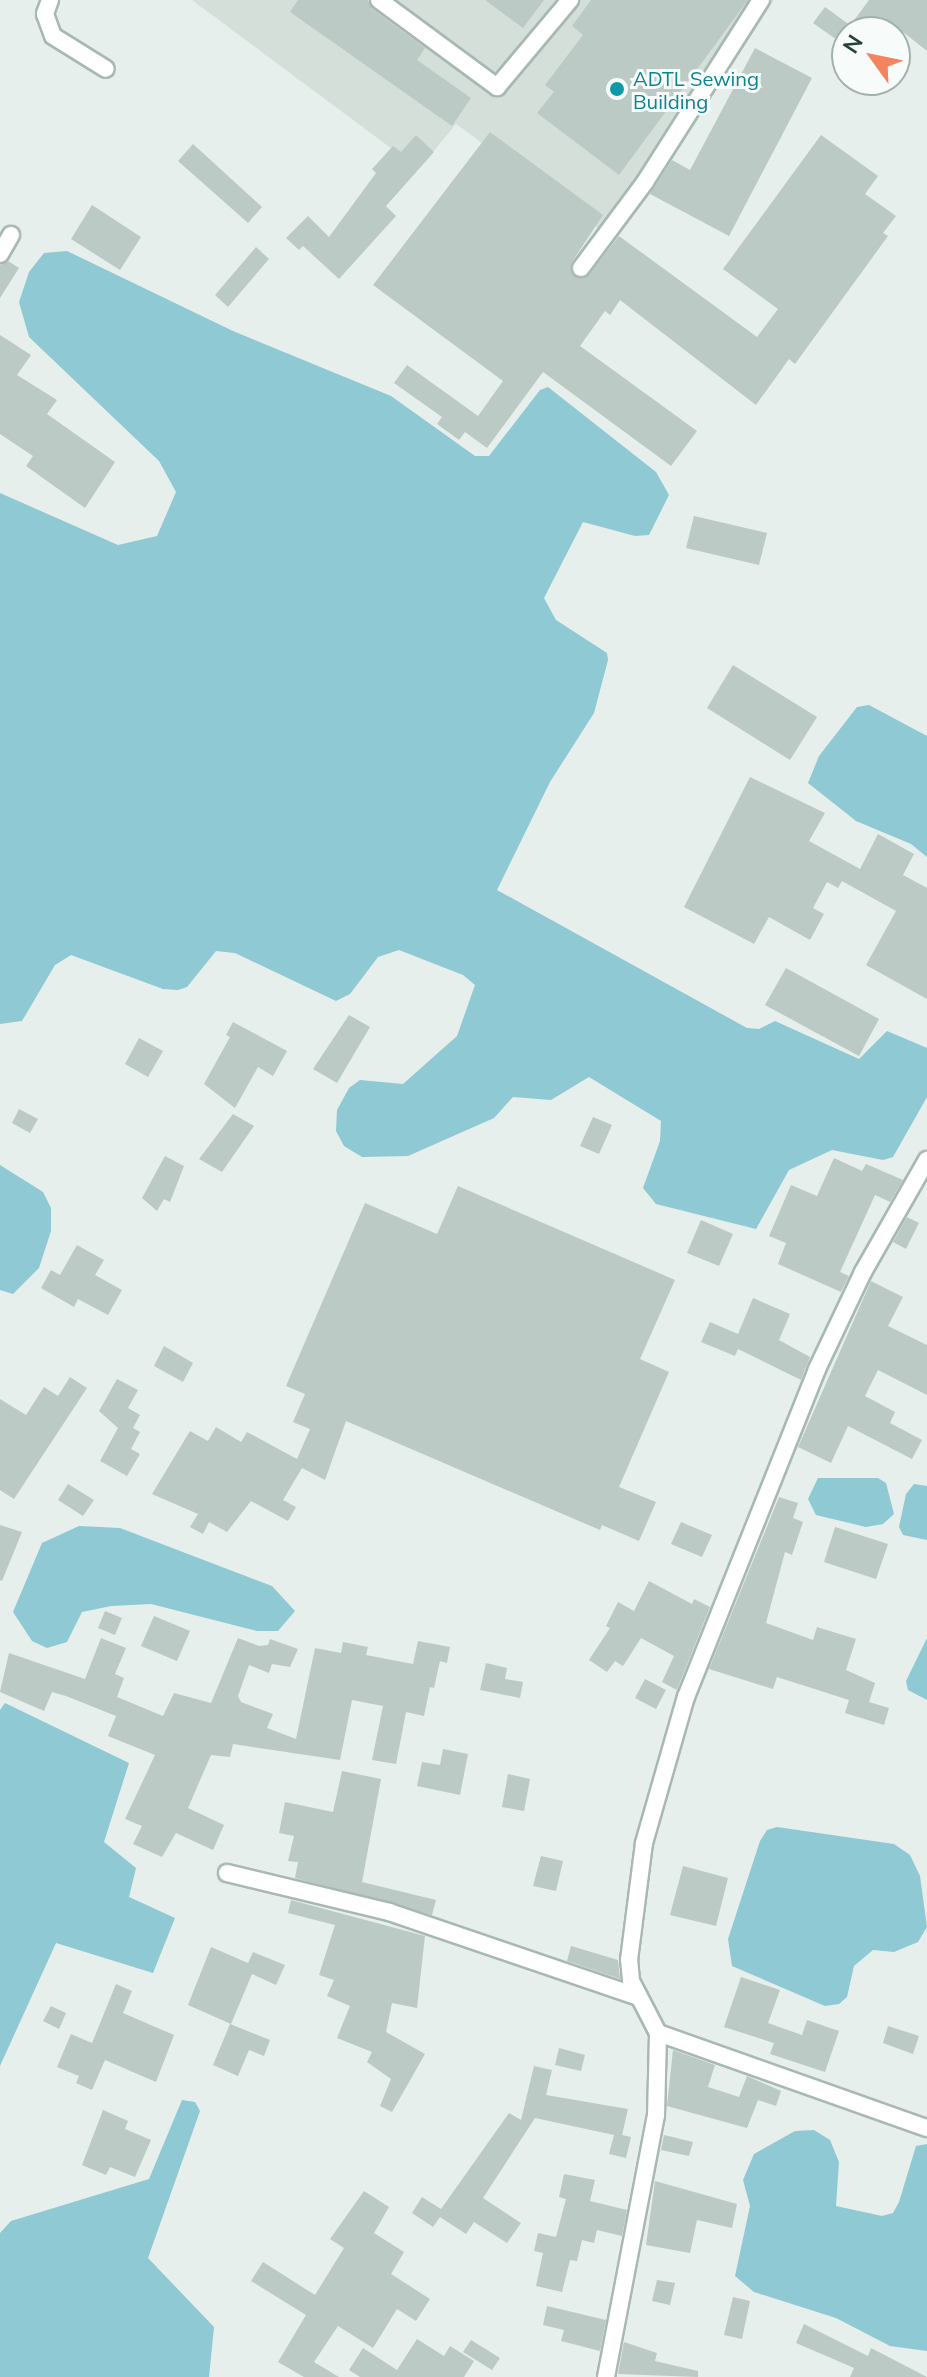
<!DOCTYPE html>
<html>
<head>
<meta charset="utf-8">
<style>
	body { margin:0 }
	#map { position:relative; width:927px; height:2377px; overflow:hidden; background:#e6efeb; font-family:Mulish,sans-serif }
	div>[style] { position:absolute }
	.built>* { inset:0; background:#d4dfda }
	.water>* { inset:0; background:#8ec9d4 }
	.building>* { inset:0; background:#bbcac4 }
	.roads { filter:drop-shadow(2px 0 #a8b8b2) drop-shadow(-2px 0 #a8b8b2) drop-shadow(0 2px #a8b8b2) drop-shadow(0 -2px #a8b8b2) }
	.street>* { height:16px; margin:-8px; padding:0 8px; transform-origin:8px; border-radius:8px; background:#fff }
	.dots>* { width:22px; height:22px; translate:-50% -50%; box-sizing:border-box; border:4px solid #f7fbf9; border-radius:50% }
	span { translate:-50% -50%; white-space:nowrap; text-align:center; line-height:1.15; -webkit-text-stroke:6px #f7fbf9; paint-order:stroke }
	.culture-label { font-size:20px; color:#0d838f }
	.left { translate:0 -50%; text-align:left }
	.north { position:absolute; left:831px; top:16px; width:80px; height:80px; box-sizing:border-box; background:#f7fbf9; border:2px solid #a3b1ad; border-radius:50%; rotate:303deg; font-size:22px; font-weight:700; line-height:32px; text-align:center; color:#24423a }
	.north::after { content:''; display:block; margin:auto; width:28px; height:36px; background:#f4845f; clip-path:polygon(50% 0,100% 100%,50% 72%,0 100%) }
</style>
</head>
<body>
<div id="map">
	<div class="built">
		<div style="clip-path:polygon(192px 0,774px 0,666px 135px,602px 231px,456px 124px,419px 169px)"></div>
	</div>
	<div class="water">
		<div style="clip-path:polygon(67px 251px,233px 331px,391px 396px,475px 456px,489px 456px,540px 390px,548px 387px,656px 472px,669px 495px,649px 535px,635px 536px,583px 522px,544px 598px,556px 620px,607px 653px,608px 660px,594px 713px,550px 782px,497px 890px,747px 1028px,759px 1029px,775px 1021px,859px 1059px,887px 1031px,927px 1048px,927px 1097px,893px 1157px,883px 1160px,832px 1150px,789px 1170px,756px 1229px,656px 1204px,643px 1188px,660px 1141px,661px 1121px,589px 1077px,551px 1100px,513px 1097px,494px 1118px,408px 1156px,362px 1157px,344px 1146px,336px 1131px,337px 1110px,349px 1088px,360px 1080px,403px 1084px,457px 1036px,475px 985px,463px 975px,399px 950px,378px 957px,350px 994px,336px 1001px,235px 953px,216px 951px,187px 987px,178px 990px,163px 989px,71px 955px,55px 965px,22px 1021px,0 1024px,0 493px,118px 545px,157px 536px,176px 492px,159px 461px,29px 337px,19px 302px,29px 272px,44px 253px)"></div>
		<div style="clip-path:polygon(869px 705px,927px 736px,927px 857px,911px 844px,856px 821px,808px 783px,819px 756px,857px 707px)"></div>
		<div style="clip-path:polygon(0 1165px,43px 1192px,51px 1208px,51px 1231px,39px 1268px,13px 1294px,0 1290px)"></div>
		<div style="clip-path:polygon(818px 1478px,878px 1478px,886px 1483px,894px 1514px,883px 1524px,866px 1527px,816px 1515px,808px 1499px)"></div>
		<div style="clip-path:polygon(914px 1484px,927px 1486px,927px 1540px,903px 1535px,899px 1527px,906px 1494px)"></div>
		<div style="clip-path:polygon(79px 1526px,120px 1528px,272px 1586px,295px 1611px,278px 1631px,257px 1631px,151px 1604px,111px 1606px,82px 1612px,67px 1642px,47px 1648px,32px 1641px,13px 1612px,42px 1543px)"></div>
		<div style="clip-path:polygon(927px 1638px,927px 1700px,908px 1690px,906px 1681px)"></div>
		<div style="clip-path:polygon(5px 1703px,129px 1763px,104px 1842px,136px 1868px,129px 1897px,175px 1918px,153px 1973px,56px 1943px,0 2066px,0 1710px)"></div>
		<div style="clip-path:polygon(777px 1827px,894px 1844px,910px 1855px,920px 1876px,927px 1927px,918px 1942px,894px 1952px,873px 1950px,854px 1966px,847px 1997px,839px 2004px,825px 2006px,732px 1966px,728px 1939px,760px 1841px,767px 1830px)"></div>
		<div style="clip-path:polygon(182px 2100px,195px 2102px,200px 2111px,148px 2258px,214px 2327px,209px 2377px,0 2377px,0 2233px,11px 2221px,149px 2179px)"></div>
		<div style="clip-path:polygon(814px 2130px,830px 2140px,839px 2162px,836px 2206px,882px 2216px,893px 2213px,899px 2202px,916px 2146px,927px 2144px,927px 2351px,890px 2346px,836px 2318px,754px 2292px,735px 2276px,750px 2206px,743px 2180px,754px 2154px,795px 2131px)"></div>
	</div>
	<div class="building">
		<div style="clip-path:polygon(298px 0,368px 0,372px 9px,425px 48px,417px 60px,471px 98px,452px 126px,290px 12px)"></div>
		<div style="clip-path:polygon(485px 0,544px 0,523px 28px)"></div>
		<div style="clip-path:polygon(591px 0,748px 0,619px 175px,537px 113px,554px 92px,545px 85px,583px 35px,572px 26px)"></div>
		<div style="clip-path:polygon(869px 0,927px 0,927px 51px,903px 32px,847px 32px,847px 47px,813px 23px,825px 7px,847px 23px,847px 30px)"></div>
		<div style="clip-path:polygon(755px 48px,812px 78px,729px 236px,650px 194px,672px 160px,690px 170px)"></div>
		<div style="clip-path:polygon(490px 132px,603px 215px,572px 262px,574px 276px,589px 275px,619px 236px,757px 337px,778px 309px,723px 269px,821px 135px,878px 176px,865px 194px,896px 216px,883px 233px,888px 236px,795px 364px,789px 359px,756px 405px,620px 300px,610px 315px,605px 311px,580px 346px,697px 431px,671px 466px,543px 372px,487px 448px,465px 432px,459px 440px,437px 424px,442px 417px,394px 383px,407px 365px,478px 416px,503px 381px,373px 285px)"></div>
		<div style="clip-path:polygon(416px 135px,434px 152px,386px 206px,396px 216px,339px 279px,303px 246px,299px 250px,286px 238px,308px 216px,329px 237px,376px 173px,372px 169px,393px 146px,401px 152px)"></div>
		<div style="clip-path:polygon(193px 144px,262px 207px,248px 223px,178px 161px)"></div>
		<div style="clip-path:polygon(92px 205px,141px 237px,120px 270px,71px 239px)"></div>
		<div style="clip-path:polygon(256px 247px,269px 259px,228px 307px,215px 295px)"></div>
		<div style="clip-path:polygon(8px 261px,19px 268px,0 298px,0 265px)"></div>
		<div style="clip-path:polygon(0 335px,31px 355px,17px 375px,57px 400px,47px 414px,115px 462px,85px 508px,26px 466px,33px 456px,0 434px)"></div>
		<div style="clip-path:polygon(694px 516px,767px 533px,759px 565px,686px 548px)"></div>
		<div style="clip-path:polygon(733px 665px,817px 717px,790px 760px,707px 708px)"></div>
		<div style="clip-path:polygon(750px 777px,825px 813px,809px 841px,860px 869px,878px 834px,914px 854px,903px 875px,927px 888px,927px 999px,866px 965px,896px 911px,842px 881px,838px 888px,827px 882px,813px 908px,824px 914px,810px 940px,769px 917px,754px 944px,684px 907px)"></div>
		<div style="clip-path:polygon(786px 968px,879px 1019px,859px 1056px,765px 1005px)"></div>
		<div style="clip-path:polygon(349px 1015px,370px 1027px,337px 1083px,313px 1069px)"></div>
		<div style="clip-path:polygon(233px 1022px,287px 1051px,273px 1076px,258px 1067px,235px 1108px,204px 1084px,230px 1037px,226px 1035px)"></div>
		<div style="clip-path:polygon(139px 1038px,163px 1051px,148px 1077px,125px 1064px)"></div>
		<div style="clip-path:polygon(19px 1109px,38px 1119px,30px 1133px,12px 1123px)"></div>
		<div style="clip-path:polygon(233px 1114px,254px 1126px,222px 1172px,199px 1159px)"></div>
		<div style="clip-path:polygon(593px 1117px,612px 1125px,599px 1154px,580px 1146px)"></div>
		<div style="clip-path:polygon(165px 1156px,184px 1166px,170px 1202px,164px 1199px,157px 1211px,142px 1198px)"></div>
		<div style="clip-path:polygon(834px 1158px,862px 1171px,866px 1164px,903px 1180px,890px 1202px,875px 1195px,840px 1272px,849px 1276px,841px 1292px,778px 1264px,786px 1243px,769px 1236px,791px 1185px,817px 1196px)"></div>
		<div style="clip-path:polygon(458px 1186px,675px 1280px,640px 1359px,669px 1372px,619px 1487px,656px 1502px,639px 1541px,602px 1525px,600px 1530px,346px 1421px,325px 1480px,302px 1468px,283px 1500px,296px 1507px,288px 1521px,251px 1501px,227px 1532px,209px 1522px,203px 1534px,190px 1527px,198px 1514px,152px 1494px,190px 1431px,208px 1441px,216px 1427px,241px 1442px,247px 1432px,297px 1459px,310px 1429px,293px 1422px,305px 1394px,286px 1386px,365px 1203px,437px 1234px)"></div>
		<div style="clip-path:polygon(907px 1217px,919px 1223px,906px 1249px,893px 1242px)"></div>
		<div style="clip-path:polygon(701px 1220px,733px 1234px,719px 1266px,687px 1253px)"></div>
		<div style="clip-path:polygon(77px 1245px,104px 1260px,95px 1275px,122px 1290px,108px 1315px,78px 1299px,74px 1307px,41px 1288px,51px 1270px,60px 1275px)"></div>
		<div style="clip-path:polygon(871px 1281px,903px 1297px,888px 1326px,927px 1345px,927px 1395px,878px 1370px,865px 1396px,895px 1412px,890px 1423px,922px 1440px,912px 1459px,848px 1426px,831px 1463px,798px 1447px)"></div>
		<div style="clip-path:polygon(753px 1298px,790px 1314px,779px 1340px,810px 1357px,801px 1380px,738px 1349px,735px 1356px,701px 1342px,710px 1322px,738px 1334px)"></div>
		<div style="clip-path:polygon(164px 1346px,193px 1363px,183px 1382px,154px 1366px)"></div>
		<div style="clip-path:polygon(70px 1377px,87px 1388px,14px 1499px,0 1490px,0 1399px,26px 1415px,44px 1387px,58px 1396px)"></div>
		<div style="clip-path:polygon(117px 1379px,138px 1390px,128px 1408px,140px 1415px,133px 1428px,140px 1432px,131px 1449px,140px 1454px,127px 1476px,100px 1461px,118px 1428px,99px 1411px)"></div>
		<div style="clip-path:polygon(68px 1484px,94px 1500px,83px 1516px,58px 1500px)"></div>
		<div style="clip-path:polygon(779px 1497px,798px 1503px,793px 1518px,803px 1522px,792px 1555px,785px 1552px,766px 1623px,813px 1640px,817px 1627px,856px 1639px,846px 1670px,875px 1683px,869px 1702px,889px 1708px,884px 1725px,845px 1713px,849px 1700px,777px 1677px,773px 1689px,709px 1669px)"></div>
		<div style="clip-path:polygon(681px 1522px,712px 1535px,702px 1557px,671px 1544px)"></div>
		<div style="clip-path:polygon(0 1525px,22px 1532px,2px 1581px,0 1580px)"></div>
		<div style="clip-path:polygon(835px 1527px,888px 1544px,876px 1579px,824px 1562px)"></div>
		<div style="clip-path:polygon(649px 1581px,692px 1604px,694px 1599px,710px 1607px,677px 1690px,662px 1682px,674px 1656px,641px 1638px,623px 1666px,615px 1661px,607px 1672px,589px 1660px,610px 1628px,606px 1626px,618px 1602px,634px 1611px)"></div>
		<div style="clip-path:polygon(105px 1611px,122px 1618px,115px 1635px,98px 1628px)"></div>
		<div style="clip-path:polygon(154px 1616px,190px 1631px,177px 1661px,141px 1646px)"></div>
		<div style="clip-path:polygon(101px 1638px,126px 1648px,115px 1674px,124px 1678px,117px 1697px,163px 1716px,174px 1693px,211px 1703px,238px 1638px,259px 1646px,268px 1645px,270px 1639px,298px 1649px,290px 1667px,272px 1664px,269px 1673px,249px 1665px,238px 1696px,241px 1702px,273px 1714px,267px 1728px,296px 1739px,315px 1648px,341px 1653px,343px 1642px,368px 1647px,366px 1655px,413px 1664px,418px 1641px,450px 1647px,447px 1663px,440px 1661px,434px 1688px,430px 1687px,424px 1716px,406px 1712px,396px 1764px,372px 1760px,383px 1706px,352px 1700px,340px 1760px,233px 1744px,230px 1757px,211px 1755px,188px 1808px,224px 1825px,213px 1850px,176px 1833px,162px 1857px,133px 1844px,142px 1826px,125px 1819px,155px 1755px,108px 1736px,116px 1716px,66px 1696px,52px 1692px,44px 1711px,0 1692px,9px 1653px,85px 1679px)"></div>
		<div style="clip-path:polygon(486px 1663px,507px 1668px,505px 1679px,523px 1682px,520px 1698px,480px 1690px)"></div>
		<div style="clip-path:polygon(645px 1679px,666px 1690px,656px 1709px,635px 1698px)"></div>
		<div style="clip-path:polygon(443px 1749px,468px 1754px,460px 1795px,417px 1786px,422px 1762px,440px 1765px)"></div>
		<div style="clip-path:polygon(342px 1771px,381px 1779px,362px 1882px,436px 1900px,432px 1915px,295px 1878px,298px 1862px,288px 1861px,294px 1836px,279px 1833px,285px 1802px,333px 1812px)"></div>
		<div style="clip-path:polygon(508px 1774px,530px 1779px,524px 1811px,502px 1807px)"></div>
		<div style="clip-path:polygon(541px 1856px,563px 1861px,556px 1891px,533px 1886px)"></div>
		<div style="clip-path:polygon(683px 1866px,728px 1878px,716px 1926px,670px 1915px)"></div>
		<div style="clip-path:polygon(291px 1900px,425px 1936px,417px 2008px,392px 2003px,386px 2032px,425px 2054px,392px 2112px,380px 2106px,391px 2079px,367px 2062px,372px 2052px,337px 2038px,350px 2006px,327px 1996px,334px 1980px,319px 1975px,335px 1925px,288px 1913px)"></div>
		<div style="clip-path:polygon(571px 1946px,618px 1960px,620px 1979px,567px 1961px)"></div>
		<div style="clip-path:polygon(211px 1947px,248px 1963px,253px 1952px,285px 1965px,276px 1985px,252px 1974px,231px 2024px,188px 2005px)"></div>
		<div style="clip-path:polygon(741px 1977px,780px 1990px,768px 2023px,802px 2035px,807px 2020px,839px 2031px,825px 2072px,770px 2054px,774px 2043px,724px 2027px)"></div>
		<div style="clip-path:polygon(116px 1984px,132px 1991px,123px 2013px,174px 2035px,156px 2082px,105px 2060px,92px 2090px,76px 2083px,79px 2076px,57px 2067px,71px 2034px,92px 2043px)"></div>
		<div style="clip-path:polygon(51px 2006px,66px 2013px,59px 2029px,43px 2021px)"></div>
		<div style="clip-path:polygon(230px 2024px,270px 2040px,264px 2056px,249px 2050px,238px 2076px,213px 2065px)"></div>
		<div style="clip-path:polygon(888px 2026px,919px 2036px,913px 2054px,883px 2043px)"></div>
		<div style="clip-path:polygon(559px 2048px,585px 2055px,581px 2071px,555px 2065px)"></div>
		<div style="clip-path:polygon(673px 2050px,715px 2065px,708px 2087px,739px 2097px,747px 2076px,781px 2091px,776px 2106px,758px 2100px,747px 2128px,667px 2106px)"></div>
		<div style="clip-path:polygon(534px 2066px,552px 2070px,546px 2095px,628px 2109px,622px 2135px,631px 2137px,626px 2158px,609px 2154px,614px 2135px,535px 2118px,483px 2198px,521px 2223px,507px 2243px,474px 2222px,466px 2234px,440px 2217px,433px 2227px,412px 2213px,422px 2197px,441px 2209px,509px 2113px,521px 2120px)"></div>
		<div style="clip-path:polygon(103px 2110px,128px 2121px,125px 2129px,151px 2140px,135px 2177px,110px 2167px,106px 2175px,82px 2165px)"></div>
		<div style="clip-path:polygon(664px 2135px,693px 2142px,689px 2156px,661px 2150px)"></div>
		<div style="clip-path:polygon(564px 2174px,595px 2180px,590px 2201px,627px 2210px,622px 2236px,597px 2230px,594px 2243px,582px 2240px,577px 2261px,570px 2260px,562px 2292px,536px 2286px,543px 2253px,534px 2251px,538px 2233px,556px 2237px,566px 2199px,559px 2197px)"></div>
		<div style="clip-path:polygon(655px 2181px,737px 2204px,732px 2228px,697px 2220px,690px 2253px,646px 2245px)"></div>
		<div style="clip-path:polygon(364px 2191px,389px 2207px,374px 2233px,404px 2252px,391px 2274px,430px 2299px,416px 2321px,397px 2309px,373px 2348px,338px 2326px,314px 2362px,339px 2377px,304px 2377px,278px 2362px,306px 2315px,251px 2281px,263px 2262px,315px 2295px,344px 2248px,330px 2239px)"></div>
		<div style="clip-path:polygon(657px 2280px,675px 2283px,670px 2305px,652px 2301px)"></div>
		<div style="clip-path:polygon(733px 2297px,750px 2301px,742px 2339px,724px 2335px)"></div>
		<div style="clip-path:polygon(547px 2306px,606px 2320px,600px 2351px,561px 2341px,564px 2330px,543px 2325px)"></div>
		<div style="clip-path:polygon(804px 2324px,868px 2356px,871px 2348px,927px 2377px,850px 2377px,854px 2368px,796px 2343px)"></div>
		<div style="clip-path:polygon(417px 2339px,444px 2356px,450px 2346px,474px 2361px,464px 2377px,360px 2377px,349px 2370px,363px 2348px,397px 2370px)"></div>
		<div style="clip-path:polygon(471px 2340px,500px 2358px,492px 2370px,463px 2352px)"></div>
		<div style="clip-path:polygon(624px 2342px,657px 2353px,655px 2361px,698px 2371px,698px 2377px,618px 2374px)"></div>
	</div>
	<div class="roads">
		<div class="street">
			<div style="left:50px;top:0;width:15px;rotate:110deg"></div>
			<div style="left:45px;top:14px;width:23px;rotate:70deg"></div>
			<div style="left:53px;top:36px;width:62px;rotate:31.9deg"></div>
			<div style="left:379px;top:0;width:147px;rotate:36.4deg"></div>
			<div style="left:497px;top:87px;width:114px;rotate:-50deg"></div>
			<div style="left:0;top:254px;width:22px;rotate:-60deg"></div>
			<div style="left:581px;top:268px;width:107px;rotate:-53.3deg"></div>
			<div style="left:645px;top:182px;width:216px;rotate:-57.5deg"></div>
			<div style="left:227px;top:1873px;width:167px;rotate:13.5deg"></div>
			<div style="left:389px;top:1912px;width:264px;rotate:18.8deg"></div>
			<div style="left:658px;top:2033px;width:285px;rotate:19.5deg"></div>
			<div style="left:606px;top:2377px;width:266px;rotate:-79.2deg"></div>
			<div style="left:656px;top:2116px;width:83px;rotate:-88.6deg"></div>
			<div style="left:658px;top:2033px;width:59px;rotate:-117.4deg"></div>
			<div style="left:631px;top:1981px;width:21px;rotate:-95deg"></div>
			<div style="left:629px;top:1960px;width:118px;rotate:-82.7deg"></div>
			<div style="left:644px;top:1843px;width:152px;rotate:-74deg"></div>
			<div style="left:686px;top:1697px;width:353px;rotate:-68.2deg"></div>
			<div style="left:817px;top:1369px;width:107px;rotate:-64.6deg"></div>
			<div style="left:863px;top:1272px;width:129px;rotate:-60.3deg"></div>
		</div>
	</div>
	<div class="dots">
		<div style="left:617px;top:89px;background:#0f9aa8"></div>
	</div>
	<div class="culture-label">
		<span class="left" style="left:633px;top:90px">ADTL Sewing<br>Building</span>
	</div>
	<div class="north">N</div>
</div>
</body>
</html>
